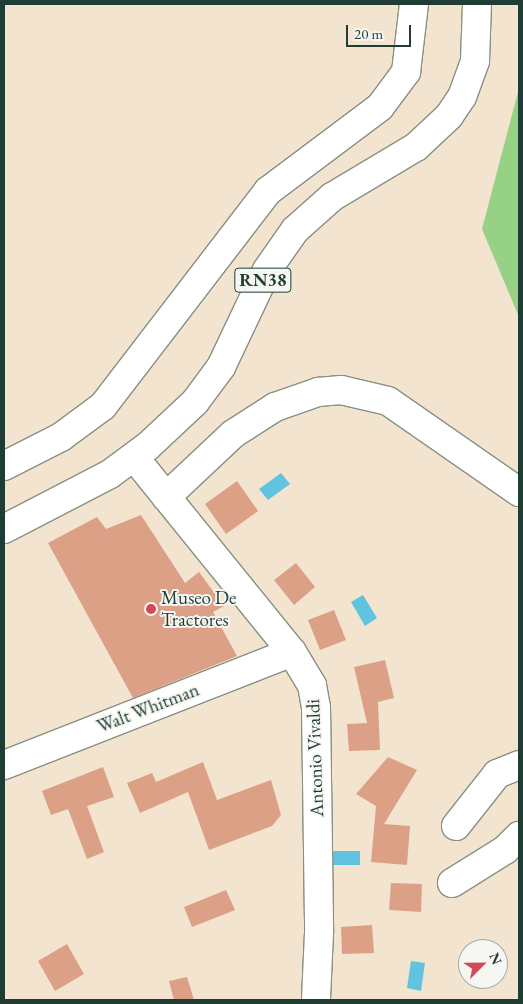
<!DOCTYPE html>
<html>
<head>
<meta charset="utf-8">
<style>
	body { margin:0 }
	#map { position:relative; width:523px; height:1004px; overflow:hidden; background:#f3e4cf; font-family:"EB Garamond",serif }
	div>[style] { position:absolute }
	.green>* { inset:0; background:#96d185 }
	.water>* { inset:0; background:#62c3e0 }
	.building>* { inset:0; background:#dca086 }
	.roads { filter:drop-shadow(1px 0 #899082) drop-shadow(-1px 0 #899082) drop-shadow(0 1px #899082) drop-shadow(0 -1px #899082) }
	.minor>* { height:28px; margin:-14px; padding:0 14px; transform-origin:14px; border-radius:14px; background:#fff }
	.major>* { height:28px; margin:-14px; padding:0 14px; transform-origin:14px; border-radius:14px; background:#fff }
	.dots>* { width:14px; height:14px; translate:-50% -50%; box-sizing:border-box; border:2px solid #f6f6f2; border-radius:50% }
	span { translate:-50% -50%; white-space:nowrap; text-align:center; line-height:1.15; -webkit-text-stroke:4px #f6f6f2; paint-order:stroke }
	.shield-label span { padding:1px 4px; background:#f6f6f2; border:1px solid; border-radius:4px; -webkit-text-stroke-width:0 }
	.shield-label { font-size:18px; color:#1f3d34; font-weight:700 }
	.poi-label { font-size:19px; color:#1f3d34 }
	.left { translate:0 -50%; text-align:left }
	.street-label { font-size:19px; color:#1f3d34 }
	.frame { position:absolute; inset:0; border:5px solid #1f3d34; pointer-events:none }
	.north { position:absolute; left:458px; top:939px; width:50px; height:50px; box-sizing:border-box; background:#f6f6f2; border:1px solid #a0aca6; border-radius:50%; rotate:67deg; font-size:14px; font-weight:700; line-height:20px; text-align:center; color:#1f3d34 }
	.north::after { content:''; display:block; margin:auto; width:18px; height:22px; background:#d1495b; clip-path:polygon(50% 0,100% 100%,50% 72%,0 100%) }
	.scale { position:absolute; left:346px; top:25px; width:65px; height:22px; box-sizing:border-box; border:2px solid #1f3d34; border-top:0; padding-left:6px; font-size:15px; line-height:18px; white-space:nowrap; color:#1f3d34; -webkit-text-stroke:4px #f6f6f2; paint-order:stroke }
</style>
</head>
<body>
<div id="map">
	<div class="green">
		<div style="clip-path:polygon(519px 88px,519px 317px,482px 229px)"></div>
	</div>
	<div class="water">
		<div style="clip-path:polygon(281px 473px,290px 484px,268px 500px,259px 489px)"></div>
		<div style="clip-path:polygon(363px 595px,377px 618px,365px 626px,351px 602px)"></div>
		<div style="clip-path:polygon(332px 851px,360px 851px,360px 865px,333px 865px)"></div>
		<div style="clip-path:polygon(411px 961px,425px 963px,421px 991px,407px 988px)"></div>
	</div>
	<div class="building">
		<div style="clip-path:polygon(237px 481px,258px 511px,226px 534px,205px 504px)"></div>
		<div style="clip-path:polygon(141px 515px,185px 583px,199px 572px,224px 606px,213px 612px,237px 656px,133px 698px,48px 543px,97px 517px,106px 529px)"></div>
		<div style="clip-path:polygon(296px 563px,315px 587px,294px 605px,274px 580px)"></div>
		<div style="clip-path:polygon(334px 610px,346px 640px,320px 650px,308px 620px)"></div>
		<div style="clip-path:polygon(385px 660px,394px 698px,378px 702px,380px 750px,349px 751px,347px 724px,367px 723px,354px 667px)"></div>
		<div style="clip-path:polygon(388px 757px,417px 770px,384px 824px,410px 826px,407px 865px,371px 862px,376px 806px,356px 794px)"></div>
		<div style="clip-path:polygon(203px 762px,217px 800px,271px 780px,281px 815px,272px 826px,209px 850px,188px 792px,140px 813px,127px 783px,152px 773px,156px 782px)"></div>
		<div style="clip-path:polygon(103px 767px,114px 797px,87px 806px,104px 852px,87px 859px,68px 809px,51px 815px,42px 791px)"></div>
		<div style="clip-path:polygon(391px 883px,422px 884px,421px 912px,389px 910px)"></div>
		<div style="clip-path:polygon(226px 890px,235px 910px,192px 927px,184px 907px)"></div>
		<div style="clip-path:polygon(372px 925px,374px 953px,342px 954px,341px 927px)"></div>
		<div style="clip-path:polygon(67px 944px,84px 974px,55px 991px,38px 961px)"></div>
		<div style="clip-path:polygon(187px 977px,194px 1000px,174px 1000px,169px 981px)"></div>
	</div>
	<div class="roads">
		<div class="minor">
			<div style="left:134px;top:457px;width:251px;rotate:51deg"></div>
			<div style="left:292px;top:652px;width:39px;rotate:59deg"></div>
			<div style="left:312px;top:685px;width:22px;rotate:80deg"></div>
			<div style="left:316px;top:707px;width:226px;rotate:89.2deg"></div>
			<div style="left:319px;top:933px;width:67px;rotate:92.6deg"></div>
			<div style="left:4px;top:466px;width:64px;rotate:-27deg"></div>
			<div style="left:61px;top:437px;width:52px;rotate:-36.4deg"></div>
			<div style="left:103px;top:406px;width:271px;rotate:-52.5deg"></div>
			<div style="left:268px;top:191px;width:140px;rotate:-36.9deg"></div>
			<div style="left:380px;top:107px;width:44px;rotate:-53.4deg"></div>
			<div style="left:406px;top:72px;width:68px;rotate:-83.3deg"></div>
			<div style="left:166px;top:497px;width:92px;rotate:-43.2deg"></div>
			<div style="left:233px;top:434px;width:50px;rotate:-32.7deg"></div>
			<div style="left:275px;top:407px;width:46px;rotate:-19.2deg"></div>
			<div style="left:318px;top:392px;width:23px;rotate:-5deg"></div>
			<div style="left:341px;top:390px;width:48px;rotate:13.2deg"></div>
			<div style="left:388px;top:401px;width:160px;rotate:34.8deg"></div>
			<div style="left:4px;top:765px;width:309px;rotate:-21.4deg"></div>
			<div style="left:456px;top:826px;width:66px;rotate:-51.7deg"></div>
			<div style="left:497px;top:774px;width:24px;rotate:-22deg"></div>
			<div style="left:452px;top:883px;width:62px;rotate:-31.9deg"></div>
			<div style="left:505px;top:850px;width:20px;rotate:-45deg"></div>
		</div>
		<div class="major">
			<div style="left:4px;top:529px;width:119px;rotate:-27.4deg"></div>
			<div style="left:110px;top:474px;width:47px;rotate:-36.4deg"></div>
			<div style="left:148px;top:446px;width:64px;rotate:-43.1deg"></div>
			<div style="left:195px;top:402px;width:44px;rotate:-53.4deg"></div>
			<div style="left:221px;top:367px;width:107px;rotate:-64.6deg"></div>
			<div style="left:267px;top:270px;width:49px;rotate:-55deg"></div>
			<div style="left:295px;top:230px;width:50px;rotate:-41.7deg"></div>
			<div style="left:332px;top:197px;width:98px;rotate:-30.8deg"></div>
			<div style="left:416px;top:147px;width:45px;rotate:-43.2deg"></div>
			<div style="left:449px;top:116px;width:23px;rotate:-56deg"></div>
			<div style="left:462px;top:97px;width:38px;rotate:-70deg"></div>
			<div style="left:475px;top:61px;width:57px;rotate:-88deg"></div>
		</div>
	</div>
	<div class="dots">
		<div style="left:151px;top:609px;background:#d1495b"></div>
	</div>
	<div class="shield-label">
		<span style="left:263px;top:280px">RN38</span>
	</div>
	<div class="poi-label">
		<span class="left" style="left:161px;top:609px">Museo De<br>Tractores</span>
	</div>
	<div class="street-label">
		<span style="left:148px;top:708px;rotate:-21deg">Walt Whitman</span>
		<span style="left:315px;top:758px;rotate:-92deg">Antonio Vivaldi</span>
	</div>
	<div class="frame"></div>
	<div class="north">N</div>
	<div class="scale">20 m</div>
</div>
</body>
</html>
